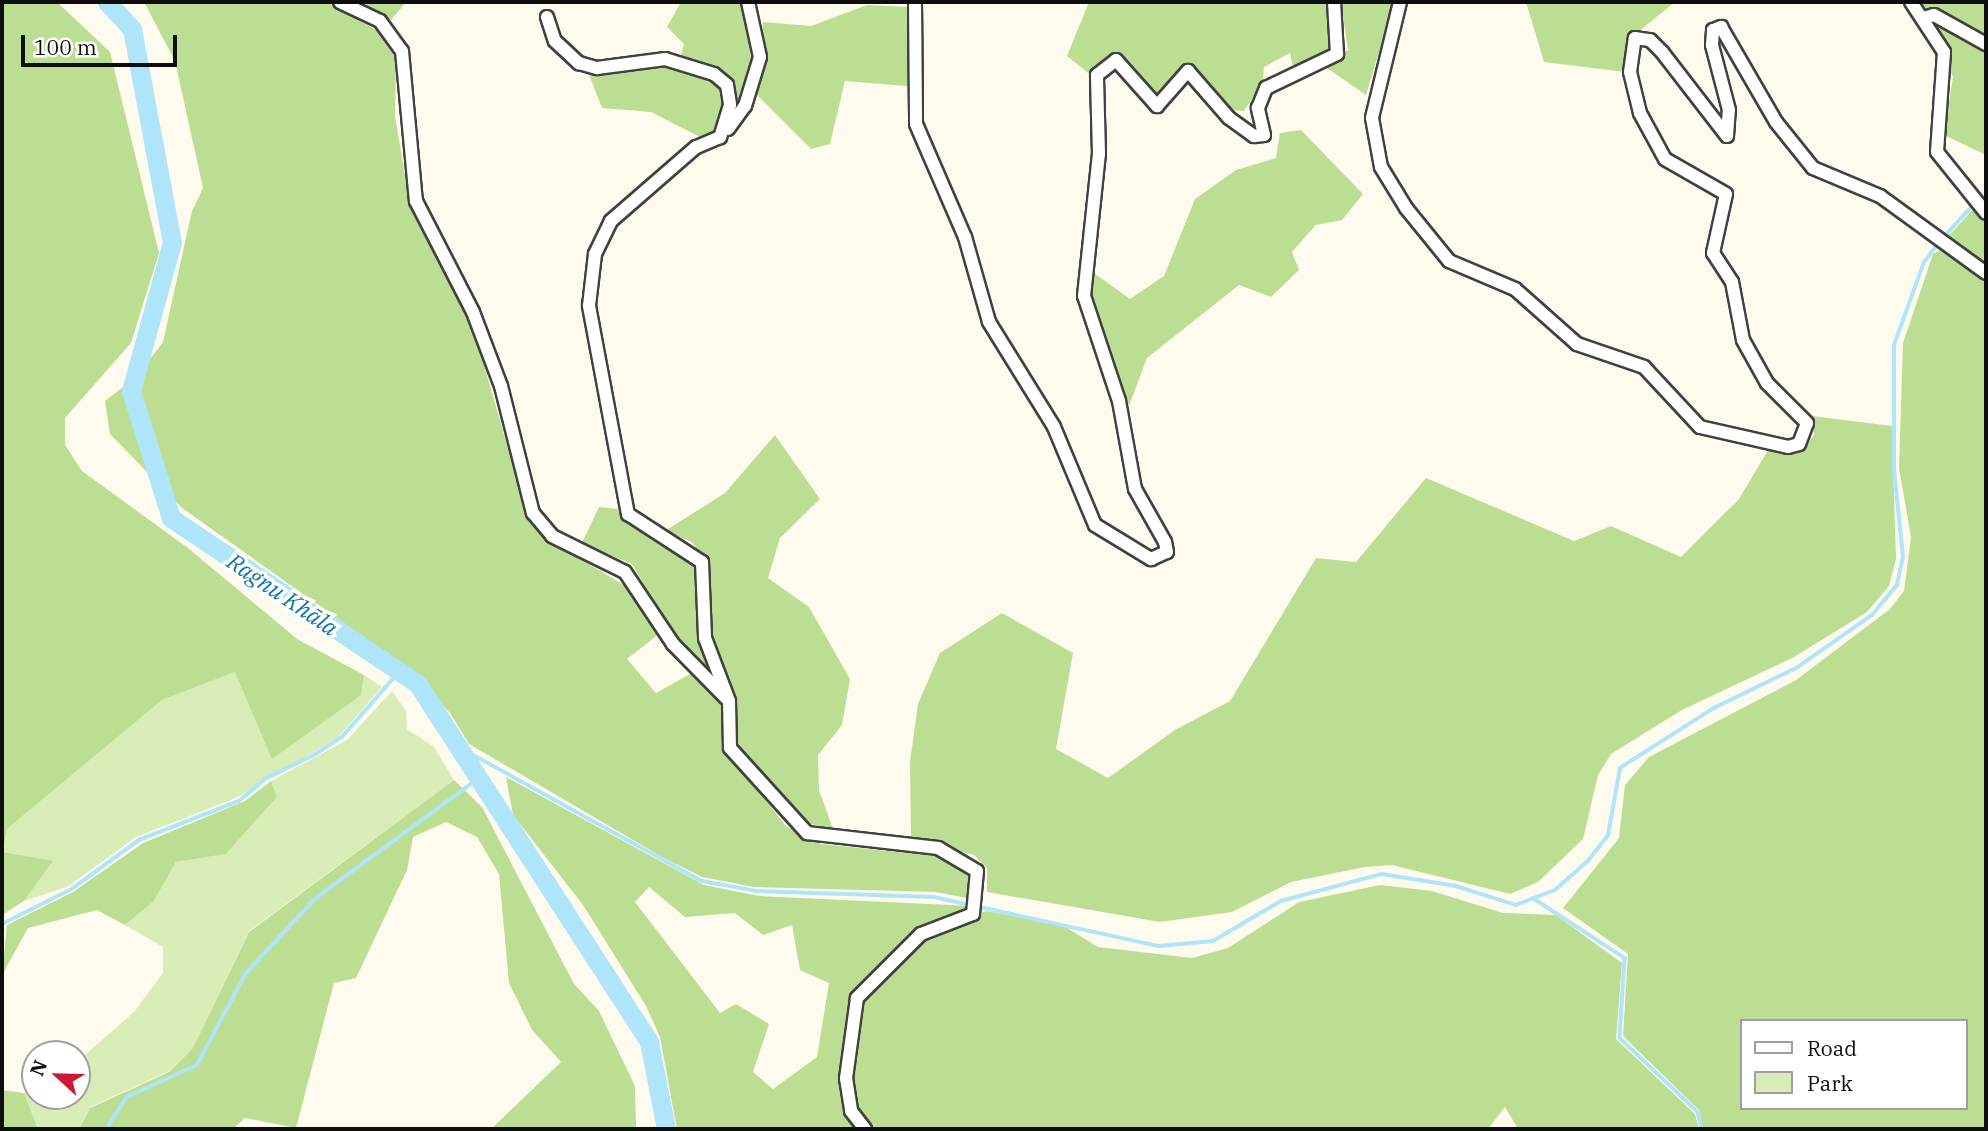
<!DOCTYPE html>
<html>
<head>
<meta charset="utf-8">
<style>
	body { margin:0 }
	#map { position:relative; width:1988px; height:1131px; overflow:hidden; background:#fffaee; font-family:"IBM Plex Serif",serif }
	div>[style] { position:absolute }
	.green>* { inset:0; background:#d7edb5 }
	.forest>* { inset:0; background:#bcde93 }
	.stream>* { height:3.5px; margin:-1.75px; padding:0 1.75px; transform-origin:1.75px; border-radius:1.75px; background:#afe5fa }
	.river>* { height:19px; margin:-9.5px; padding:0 9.5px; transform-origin:9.5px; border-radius:9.5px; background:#afe5fa }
	.roads { filter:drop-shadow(2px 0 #414141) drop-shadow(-2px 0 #414141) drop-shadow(0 2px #414141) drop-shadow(0 -2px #414141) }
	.minor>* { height:12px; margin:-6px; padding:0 6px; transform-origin:6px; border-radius:6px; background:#fff }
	span { translate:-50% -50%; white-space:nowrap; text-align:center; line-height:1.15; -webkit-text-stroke:7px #fff; paint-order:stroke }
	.water-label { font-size:23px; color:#0e73a9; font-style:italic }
	.frame { position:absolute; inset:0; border:4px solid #0e0e0e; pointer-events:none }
	.legend { position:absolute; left:1740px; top:1019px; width:228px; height:91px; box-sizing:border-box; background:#fff; border:2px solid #9f9f9f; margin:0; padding:9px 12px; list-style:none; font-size:21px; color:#0e0e0e }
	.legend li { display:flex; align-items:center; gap:14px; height:35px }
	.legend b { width:35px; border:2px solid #9f9f9f }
	.north { position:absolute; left:21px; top:1040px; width:70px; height:70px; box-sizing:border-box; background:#fff; border:2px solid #9f9f9f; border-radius:50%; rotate:292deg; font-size:19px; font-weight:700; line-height:28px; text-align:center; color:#0e0e0e }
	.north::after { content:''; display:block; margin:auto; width:24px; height:32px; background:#c81b33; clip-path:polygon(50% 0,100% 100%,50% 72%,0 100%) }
	.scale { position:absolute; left:21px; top:35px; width:156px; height:32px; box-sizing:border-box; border:4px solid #0e0e0e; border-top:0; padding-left:9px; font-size:21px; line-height:24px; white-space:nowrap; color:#0e0e0e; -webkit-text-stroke:5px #fff; paint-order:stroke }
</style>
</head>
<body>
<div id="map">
	<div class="green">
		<div style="clip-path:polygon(235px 672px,361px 695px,364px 675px,382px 687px,338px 737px,309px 755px,236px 798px,136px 837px,67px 887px,24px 901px,52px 862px,3px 852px,7px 829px,162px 700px)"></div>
		<div style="clip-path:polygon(392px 691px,406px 711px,407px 729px,434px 747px,454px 780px,249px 931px,193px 1048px,169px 1071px,90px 1107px,79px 1129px,38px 1129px,24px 1093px,35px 1087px,35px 1096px,77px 1096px,77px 1062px,134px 1012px,163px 973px,163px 947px,125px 925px,154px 901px,176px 862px,226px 854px,277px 797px,271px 781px,347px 740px)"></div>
	</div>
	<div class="forest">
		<div style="clip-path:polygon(2px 2px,57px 2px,110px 52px,159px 253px,131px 343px,65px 418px,65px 445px,82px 471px,188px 548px,297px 639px,364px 675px,361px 695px,272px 759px,235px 672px,162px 700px,7px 829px,3px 852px,53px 861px,24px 901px,2px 915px)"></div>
		<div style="clip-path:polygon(144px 2px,327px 2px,376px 30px,396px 59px,395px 116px,410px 205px,471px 320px,529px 521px,542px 536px,632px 590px,660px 633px,627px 659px,656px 693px,692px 673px,713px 691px,724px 703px,728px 754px,786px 826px,821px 844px,947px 857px,972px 878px,972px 899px,935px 892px,754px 887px,702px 877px,662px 857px,469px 744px,450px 713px,403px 665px,182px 508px,110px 434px,105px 401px,137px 376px,163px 342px,192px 211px,203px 188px,175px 61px)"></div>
		<div style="clip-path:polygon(361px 2px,406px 2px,391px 20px)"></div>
		<div style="clip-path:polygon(681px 2px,743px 2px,752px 64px,738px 108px,731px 83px,718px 70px,680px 59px,684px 44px,667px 27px)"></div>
		<div style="clip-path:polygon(1089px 2px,1330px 2px,1333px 51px,1293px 67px,1290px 53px,1264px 67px,1263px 81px,1244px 111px,1228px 110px,1190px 67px,1180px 68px,1160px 102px,1118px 57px,1109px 54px,1092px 76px,1067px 56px)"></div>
		<div style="clip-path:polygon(1341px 2px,1394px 2px,1366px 95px,1324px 66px,1348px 50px)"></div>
		<div style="clip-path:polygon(1526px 2px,1675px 2px,1632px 37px,1625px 72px,1544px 62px)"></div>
		<div style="clip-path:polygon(1917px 2px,1986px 2px,1986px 35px,1964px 32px)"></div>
		<div style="clip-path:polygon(867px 5px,910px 7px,907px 86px,845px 81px,830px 144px,811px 149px,757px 95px,763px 22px,811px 26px)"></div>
		<div style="clip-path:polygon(1936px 18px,1967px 43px,1986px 48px,1986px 155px,1944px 135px,1953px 77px,1931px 21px)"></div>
		<div style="clip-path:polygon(648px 64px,692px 72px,724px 89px,720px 128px,702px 138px,651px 112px,602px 108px,588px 72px)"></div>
		<div style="clip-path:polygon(1301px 130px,1363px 194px,1342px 220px,1316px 225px,1292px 252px,1299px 270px,1271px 297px,1239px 285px,1147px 358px,1129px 406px,1091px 296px,1091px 271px,1130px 299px,1164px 276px,1195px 199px,1236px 170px,1276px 158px,1280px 133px)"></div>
		<div style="clip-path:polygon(1976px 206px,1986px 218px,1986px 268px,1945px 240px)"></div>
		<div style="clip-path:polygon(evenodd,1944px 248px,1986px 277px,1986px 1129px,1703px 1129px,1699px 1110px,1623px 1036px,1628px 954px,1563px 908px,1619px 838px,1625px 785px,1649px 757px,1796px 680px,1890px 609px,1904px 591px,1911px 537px,1899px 468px,1903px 343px,1933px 254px,1944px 248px,1741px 1021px,1965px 1021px,1965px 1108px,1741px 1108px,1741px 1021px)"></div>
		<div style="clip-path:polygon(1812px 416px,1892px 426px,1896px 559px,1889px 586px,1867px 612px,1794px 657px,1682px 710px,1611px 754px,1598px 775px,1583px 839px,1538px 882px,1510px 894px,1392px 865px,1365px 867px,1291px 882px,1232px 912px,1160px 922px,987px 892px,987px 868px,974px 855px,911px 839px,910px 762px,918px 704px,940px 653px,1002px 613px,1073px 653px,1056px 749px,1108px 778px,1175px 730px,1230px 701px,1316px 558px,1356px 562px,1426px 478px,1574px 541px,1611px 526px,1681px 557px,1739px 499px,1770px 447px,1806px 447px,1814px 435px)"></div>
		<div style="clip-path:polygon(775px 435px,820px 499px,780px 538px,768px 578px,809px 607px,850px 679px,842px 725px,818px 755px,819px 790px,834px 832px,798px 819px,734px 745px,733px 696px,713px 642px,709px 566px,692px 542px,665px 531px,725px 493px)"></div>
		<div style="clip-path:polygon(599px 507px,618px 509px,646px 535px,685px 552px,694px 564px,697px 627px,721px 686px,676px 640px,632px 564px,582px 543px)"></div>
		<div style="clip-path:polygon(evenodd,506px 777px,704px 885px,759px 896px,972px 906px,919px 931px,853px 997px,847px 1113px,859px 1129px,677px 1129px,660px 1037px,646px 1006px,583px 905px,513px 815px,506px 777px,649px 887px,685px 917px,735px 913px,763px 935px,792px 925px,800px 970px,829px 983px,817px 1057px,773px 1089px,753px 1072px,769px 1024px,736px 1004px,720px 1013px,635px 902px,649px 887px)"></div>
		<div style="clip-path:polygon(454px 780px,482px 807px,574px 984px,599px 1011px,635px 1086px,636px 1129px,491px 1129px,561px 1062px,532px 1030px,509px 983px,499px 874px,477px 837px,446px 822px,413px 837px,407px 870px,356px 978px,334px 983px,296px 1128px,245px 1118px,233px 1129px,79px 1129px,90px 1108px,169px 1072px,193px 1048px,249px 932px)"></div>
		<div style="clip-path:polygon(271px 781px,277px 797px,226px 854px,176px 862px,154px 901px,125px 925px,97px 910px,28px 928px,2px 975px,7px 925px,73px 892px,143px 843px,245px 801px)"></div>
		<div style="clip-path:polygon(1380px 885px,1432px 891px,1503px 913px,1556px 915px,1622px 963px,1616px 1039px,1695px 1114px,1699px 1129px,1518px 1129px,1505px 1107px,1488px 1129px,875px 1129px,857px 1110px,852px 1067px,864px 996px,930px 933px,986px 911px,1059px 923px,1098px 947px,1192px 958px,1228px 948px,1299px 902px)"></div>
		<div style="clip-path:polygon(2px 1090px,24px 1093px,38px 1129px,2px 1129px)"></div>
	</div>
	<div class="stream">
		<div style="left:1944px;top:237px;width:45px;rotate:-47.7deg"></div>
		<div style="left:459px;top:747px;width:277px;rotate:28.9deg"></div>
		<div style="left:702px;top:881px;width:56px;rotate:10.3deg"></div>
		<div style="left:757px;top:891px;width:177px;rotate:1.9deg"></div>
		<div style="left:934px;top:897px;width:230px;rotate:12.3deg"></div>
		<div style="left:1159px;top:946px;width:54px;rotate:-5.3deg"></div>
		<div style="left:1213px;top:941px;width:79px;rotate:-30.5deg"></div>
		<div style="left:1281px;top:901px;width:105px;rotate:-15deg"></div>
		<div style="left:1382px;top:874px;width:75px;rotate:9.2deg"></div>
		<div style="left:1456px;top:886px;width:63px;rotate:17.6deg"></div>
		<div style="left:1516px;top:905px;width:42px;rotate:-21deg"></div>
		<div style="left:1555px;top:890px;width:44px;rotate:-41.3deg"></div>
		<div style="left:1588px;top:861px;width:33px;rotate:-52deg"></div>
		<div style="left:1608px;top:835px;width:68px;rotate:-79.8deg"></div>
		<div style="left:1620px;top:768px;width:112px;rotate:-32.6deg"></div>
		<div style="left:1714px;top:708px;width:93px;rotate:-26deg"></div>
		<div style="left:1798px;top:667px;width:90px;rotate:-35.1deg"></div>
		<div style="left:1872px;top:615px;width:39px;rotate:-50deg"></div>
		<div style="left:1897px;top:585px;width:29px;rotate:-78deg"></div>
		<div style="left:1903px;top:557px;width:87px;rotate:-95.9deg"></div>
		<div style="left:1894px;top:470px;width:125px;rotate:-90deg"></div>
		<div style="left:1894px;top:345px;width:88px;rotate:-70.1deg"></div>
		<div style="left:1924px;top:262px;width:24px;rotate:-52deg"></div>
		<div style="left:1533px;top:898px;width:110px;rotate:33.1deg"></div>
		<div style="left:1625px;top:958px;width:80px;rotate:93.6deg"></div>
		<div style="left:1620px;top:1038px;width:108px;rotate:43.5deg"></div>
		<div style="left:1698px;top:1112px;width:17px;rotate:77deg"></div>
		<div style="left:2px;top:924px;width:78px;rotate:-26.6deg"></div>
		<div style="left:72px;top:889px;width:83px;rotate:-36.2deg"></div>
		<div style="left:139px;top:840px;width:107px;rotate:-21.3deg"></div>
		<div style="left:239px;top:801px;width:34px;rotate:-40deg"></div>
		<div style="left:265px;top:779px;width:55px;rotate:-26.1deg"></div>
		<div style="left:314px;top:755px;width:33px;rotate:-33deg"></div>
		<div style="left:342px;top:737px;width:86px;rotate:-48.8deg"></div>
		<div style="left:106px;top:1129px;width:38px;rotate:-57deg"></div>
		<div style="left:127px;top:1097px;width:77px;rotate:-24.6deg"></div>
		<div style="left:197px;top:1065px;width:104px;rotate:-62deg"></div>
		<div style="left:246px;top:973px;width:103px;rotate:-47deg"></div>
		<div style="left:316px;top:898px;width:202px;rotate:-36.4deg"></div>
	</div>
	<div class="river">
		<div style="left:107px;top:2px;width:37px;rotate:47deg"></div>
		<div style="left:132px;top:29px;width:217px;rotate:79.4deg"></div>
		<div style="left:172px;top:242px;width:155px;rotate:105.4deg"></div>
		<div style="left:131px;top:391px;width:133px;rotate:72.5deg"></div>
		<div style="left:171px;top:518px;width:296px;rotate:33.9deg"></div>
		<div style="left:417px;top:683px;width:427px;rotate:57.1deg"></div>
		<div style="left:649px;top:1042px;width:89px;rotate:78.9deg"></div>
	</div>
	<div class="roads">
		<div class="minor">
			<div style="left:340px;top:2px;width:44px;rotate:25.4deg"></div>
			<div style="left:380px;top:21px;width:37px;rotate:54deg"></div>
			<div style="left:402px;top:51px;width:151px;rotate:84.7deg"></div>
			<div style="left:416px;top:201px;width:125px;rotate:62.8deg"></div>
			<div style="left:473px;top:312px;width:79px;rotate:69.3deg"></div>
			<div style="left:501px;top:386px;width:131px;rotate:75.9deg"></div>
			<div style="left:533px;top:513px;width:30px;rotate:50deg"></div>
			<div style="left:552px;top:536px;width:81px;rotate:26.3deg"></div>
			<div style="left:625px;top:572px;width:87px;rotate:56.3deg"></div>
			<div style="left:673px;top:644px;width:76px;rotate:45.5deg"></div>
			<div style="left:915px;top:2px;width:122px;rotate:89.5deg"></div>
			<div style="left:916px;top:124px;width:123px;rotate:66.6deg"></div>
			<div style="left:965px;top:237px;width:88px;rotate:74.2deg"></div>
			<div style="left:989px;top:322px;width:123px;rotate:58.2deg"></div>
			<div style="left:1054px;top:427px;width:106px;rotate:67.3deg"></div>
			<div style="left:1095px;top:525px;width:66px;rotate:31.3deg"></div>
			<div style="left:1151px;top:559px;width:17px;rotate:-24deg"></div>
			<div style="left:1167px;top:552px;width:10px;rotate:-101deg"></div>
			<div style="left:1165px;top:542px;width:61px;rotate:-119.5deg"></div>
			<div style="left:1135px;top:489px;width:89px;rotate:-100.3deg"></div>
			<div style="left:1119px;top:401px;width:111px;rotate:-108.4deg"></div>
			<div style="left:1084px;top:296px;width:143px;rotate:-84deg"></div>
			<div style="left:1099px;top:154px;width:79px;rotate:-91.5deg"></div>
			<div style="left:1097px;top:75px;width:24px;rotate:-38deg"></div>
			<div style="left:1116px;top:60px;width:62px;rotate:48.3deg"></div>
			<div style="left:1157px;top:106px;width:47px;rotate:-48.5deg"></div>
			<div style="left:1188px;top:71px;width:62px;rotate:48.9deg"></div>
			<div style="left:1229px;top:118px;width:31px;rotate:36deg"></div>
			<div style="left:1254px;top:136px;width:10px;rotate:-6deg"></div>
			<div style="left:1264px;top:135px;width:28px;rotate:-103deg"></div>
			<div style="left:1258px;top:108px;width:22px;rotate:-68deg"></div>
			<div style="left:1266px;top:88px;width:79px;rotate:-25.6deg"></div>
			<div style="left:1337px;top:54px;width:52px;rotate:-93.3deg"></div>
			<div style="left:1400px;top:2px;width:119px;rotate:103.6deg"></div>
			<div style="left:1372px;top:118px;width:50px;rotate:79.6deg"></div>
			<div style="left:1381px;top:167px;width:48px;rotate:58.6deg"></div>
			<div style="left:1406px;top:208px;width:68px;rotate:50.9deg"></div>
			<div style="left:1449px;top:261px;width:72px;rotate:23deg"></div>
			<div style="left:1515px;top:289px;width:83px;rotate:41.6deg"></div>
			<div style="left:1577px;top:344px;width:71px;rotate:18.9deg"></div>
			<div style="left:1644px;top:367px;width:82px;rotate:47deg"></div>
			<div style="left:1700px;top:427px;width:90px;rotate:12.8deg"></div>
			<div style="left:1788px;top:447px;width:11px;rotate:-15deg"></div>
			<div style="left:1799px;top:444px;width:22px;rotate:-69deg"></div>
			<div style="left:1807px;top:423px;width:57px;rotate:-135deg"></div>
			<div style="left:1767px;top:383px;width:49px;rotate:-119.2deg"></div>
			<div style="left:1743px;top:340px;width:59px;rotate:-100.7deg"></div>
			<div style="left:1732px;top:282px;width:35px;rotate:-123deg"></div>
			<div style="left:1713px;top:253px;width:60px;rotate:-77.6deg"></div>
			<div style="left:1726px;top:194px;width:70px;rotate:-150.2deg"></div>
			<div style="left:1665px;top:159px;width:52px;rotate:-118.5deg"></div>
			<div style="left:1640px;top:113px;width:42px;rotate:-103.7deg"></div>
			<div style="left:1630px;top:72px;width:34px;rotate:-82deg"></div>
			<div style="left:1635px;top:38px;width:15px;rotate:8deg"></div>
			<div style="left:1650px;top:40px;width:17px;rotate:45deg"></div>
			<div style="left:1662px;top:52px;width:106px;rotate:52.3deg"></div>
			<div style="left:1727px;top:136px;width:26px;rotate:-86deg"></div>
			<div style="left:1729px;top:110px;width:67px;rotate:-104.7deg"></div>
			<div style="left:1712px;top:45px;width:15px;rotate:-86deg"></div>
			<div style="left:1713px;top:30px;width:9px;rotate:-21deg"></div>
			<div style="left:1721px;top:27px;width:110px;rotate:59.9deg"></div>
			<div style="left:1776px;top:122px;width:59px;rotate:51.2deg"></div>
			<div style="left:1813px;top:168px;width:73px;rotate:22.7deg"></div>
			<div style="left:1880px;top:196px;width:131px;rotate:36deg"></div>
			<div style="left:1911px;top:2px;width:60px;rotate:56.6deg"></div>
			<div style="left:1944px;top:52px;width:100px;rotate:94deg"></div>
			<div style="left:1937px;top:152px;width:78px;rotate:51.2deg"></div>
			<div style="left:547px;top:17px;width:25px;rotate:72deg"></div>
			<div style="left:555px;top:41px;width:33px;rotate:43deg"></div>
			<div style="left:579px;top:63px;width:19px;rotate:16deg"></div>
			<div style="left:597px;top:68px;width:69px;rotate:-7.5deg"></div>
			<div style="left:665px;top:59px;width:51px;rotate:17deg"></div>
			<div style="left:714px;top:74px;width:17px;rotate:40deg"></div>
			<div style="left:727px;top:85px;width:20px;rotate:81deg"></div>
			<div style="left:730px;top:105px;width:34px;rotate:107deg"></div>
			<div style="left:720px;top:137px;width:26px;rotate:157deg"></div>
			<div style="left:696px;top:147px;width:113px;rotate:139deg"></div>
			<div style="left:611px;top:221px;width:37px;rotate:116deg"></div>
			<div style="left:595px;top:254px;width:52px;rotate:96.6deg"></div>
			<div style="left:589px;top:306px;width:212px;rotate:79.4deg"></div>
			<div style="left:628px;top:514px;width:88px;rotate:33deg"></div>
			<div style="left:702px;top:562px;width:76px;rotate:87.7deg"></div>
			<div style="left:705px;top:638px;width:67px;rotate:69.1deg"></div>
			<div style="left:729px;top:701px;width:47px;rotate:88.8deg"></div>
			<div style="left:730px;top:748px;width:115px;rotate:47.8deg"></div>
			<div style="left:807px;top:833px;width:132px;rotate:6.5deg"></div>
			<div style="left:938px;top:848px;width:45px;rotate:30.5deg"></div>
			<div style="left:977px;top:871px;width:43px;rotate:95.3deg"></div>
			<div style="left:973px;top:914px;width:56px;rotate:159deg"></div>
			<div style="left:921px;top:934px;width:91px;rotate:135deg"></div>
			<div style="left:857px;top:998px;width:81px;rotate:97.8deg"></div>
			<div style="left:846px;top:1078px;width:33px;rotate:81deg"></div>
			<div style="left:851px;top:1111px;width:23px;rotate:52deg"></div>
			<div style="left:1924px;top:18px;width:10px;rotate:-17deg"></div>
			<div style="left:1934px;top:15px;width:60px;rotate:29.1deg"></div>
			<div style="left:728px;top:129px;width:29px;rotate:-54deg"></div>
			<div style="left:745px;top:106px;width:51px;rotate:-73deg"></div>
			<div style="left:760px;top:57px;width:56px;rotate:-102.3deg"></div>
		</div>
	</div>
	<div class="water-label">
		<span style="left:283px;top:594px;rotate:34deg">Ragnu Khāla</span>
	</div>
	<div class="frame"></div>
	<ul class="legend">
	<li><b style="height:9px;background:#fff"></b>Road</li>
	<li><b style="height:19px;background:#d7edb5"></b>Park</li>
	</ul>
	<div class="north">N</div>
	<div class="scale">100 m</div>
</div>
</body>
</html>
